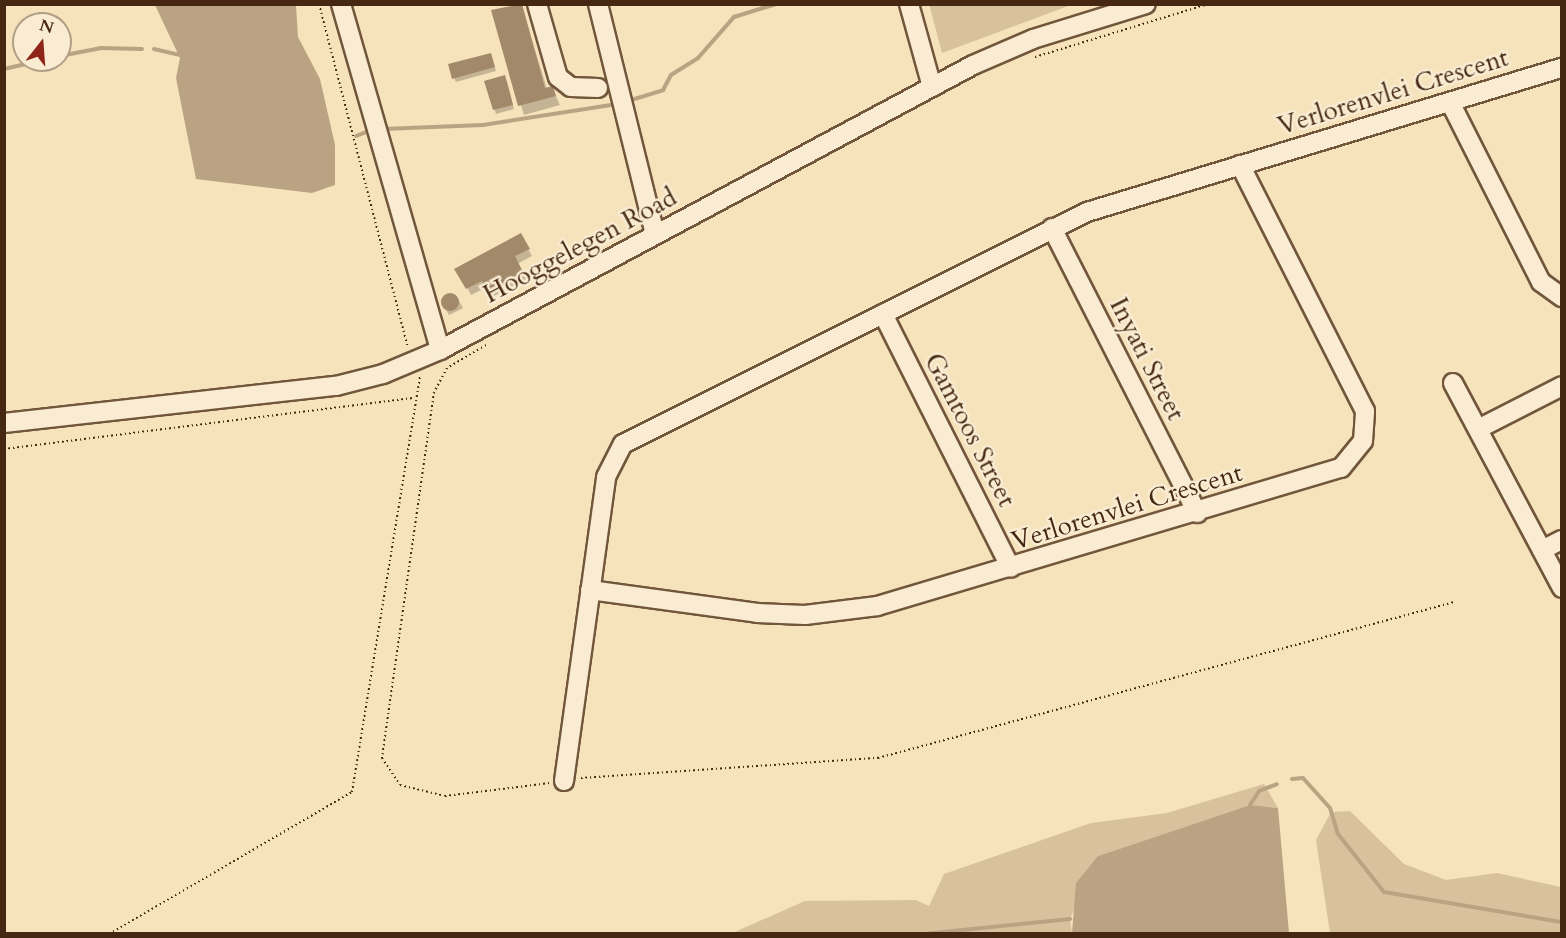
<!DOCTYPE html>
<html>
<head>
<meta charset="utf-8">
<style>
	body { margin:0 }
	#map { position:relative; width:1566px; height:938px; overflow:hidden; background:#f6e2bb; font-family:Cardo,serif }
	div>[style] { position:absolute }
	.green>* { inset:0; background:#d8c29e }
	.water>* { inset:0; background:#baa382 }
	.shadow>* { inset:0; background:#0003 }
	.stream>* { height:4px; margin:-2px; padding:0 2px; transform-origin:2px; border-radius:2px; background:#baa382 }
	.building>* { inset:0; background:#a2896a }
	.round { border-radius:50% }
	.path>* { height:2px; margin-top:-1px; transform-origin:0; background:repeating-linear-gradient(90deg,#462812 0 1.5px,transparent 0 4.5px) }
	.roads { filter:drop-shadow(2px 0 #72563c) drop-shadow(-2px 0 #72563c) drop-shadow(0 2px #72563c) drop-shadow(0 -2px #72563c) }
	.minor>* { height:18px; margin:-9px; padding:0 9px; transform-origin:9px; border-radius:9px; background:#f9ecd3 }
	span { translate:-50% -50%; white-space:nowrap; text-align:center; line-height:1.15; -webkit-text-stroke:5px #f9ecd3; paint-order:stroke }
	.street-label { font-size:26px; color:#462812 }
	.frame { position:absolute; inset:0; border:6px solid #462812; pointer-events:none }
	.north { position:absolute; left:12px; top:12px; width:60px; height:60px; box-sizing:border-box; background:#f9ecd3; border:2px solid #b19e86; border-radius:50%; rotate:17deg; font-size:16px; font-weight:700; line-height:24px; text-align:center; color:#462812 }
	.north::after { content:''; display:block; margin:auto; width:21px; height:27px; background:#8f2418; clip-path:polygon(50% 0,100% 100%,50% 72%,0 100%) }
</style>
</head>
<body>
<div id="map">
	<div class="green">
		<div style="clip-path:polygon(929px 4px,1071px 4px,1071px 5px,942px 53px)"></div>
		<div style="clip-path:polygon(1264px 784px,1278px 808px,1250px 805px,1098px 856px,1070px 919px,1072px 933px,730px 934px,805px 901px,916px 900px,929px 906px,944px 874px,1091px 823px,1167px 813px)"></div>
		<div style="clip-path:polygon(1350px 811px,1404px 864px,1446px 880px,1497px 873px,1561px 887px,1561px 933px,1330px 933px,1316px 840px,1331px 812px)"></div>
	</div>
	<div class="water">
		<div style="clip-path:polygon(155px 5px,296px 5px,298px 37px,320px 79px,335px 145px,335px 185px,312px 193px,196px 179px,176px 78px,180px 58px)"></div>
		<div style="clip-path:polygon(1250px 805px,1278px 808px,1289px 933px,1072px 933px,1076px 883px,1098px 856px)"></div>
	</div>
	<div class="shadow">
		<div style="clip-path:polygon(521px 4px,547px 89px,552px 88px,560px 105px,524px 115px,493px 11px)"></div>
		<div style="clip-path:polygon(492px 59px,496px 71px,456px 82px,454px 78px)"></div>
		<div style="clip-path:polygon(507px 81px,514px 109px,496px 114px,486px 82px)"></div>
		<div style="clip-path:polygon(520px 235px,532px 256px,517px 264px,526px 279px,492px 297px,487px 287px,471px 295px,457px 269px)"></div>
		<div style="clip-path:polygon(455px 294px,463px 308px,449px 315px,441px 301px)"></div>
	</div>
	<div class="stream">
		<div style="left:154px;top:49px;width:26px;rotate:13deg"></div>
		<div style="left:60px;top:56px;width:42px;rotate:-11deg"></div>
		<div style="left:101px;top:48px;width:41px;rotate:1.4deg"></div>
		<div style="left:4px;top:69px;width:39px;rotate:-13deg"></div>
		<div style="left:628px;top:101px;width:37px;rotate:-17deg"></div>
		<div style="left:663px;top:90px;width:17px;rotate:-62deg"></div>
		<div style="left:671px;top:75px;width:32px;rotate:-32deg"></div>
		<div style="left:698px;top:58px;width:55px;rotate:-48.7deg"></div>
		<div style="left:734px;top:17px;width:44px;rotate:-17.2deg"></div>
		<div style="left:383px;top:129px;width:100px;rotate:-2.3deg"></div>
		<div style="left:483px;top:125px;width:136px;rotate:-8.9deg"></div>
		<div style="left:356px;top:136px;width:14px;rotate:-21deg"></div>
		<div style="left:1292px;top:779px;width:11px;rotate:-5deg"></div>
		<div style="left:1303px;top:778px;width:40px;rotate:48deg"></div>
		<div style="left:1330px;top:808px;width:27px;rotate:73deg"></div>
		<div style="left:1338px;top:834px;width:74px;rotate:51.6deg"></div>
		<div style="left:1384px;top:892px;width:181px;rotate:9.6deg"></div>
		<div style="left:1250px;top:805px;width:17px;rotate:-57deg"></div>
		<div style="left:1259px;top:791px;width:19px;rotate:-21deg"></div>
		<div style="left:924px;top:934px;width:147px;rotate:-5.9deg"></div>
	</div>
	<div class="building">
		<div style="clip-path:polygon(522px 4px,545px 88px,553px 86px,556px 96px,518px 106px,491px 10px)"></div>
		<div style="clip-path:polygon(491px 53px,495px 67px,452px 79px,448px 64px)"></div>
		<div style="clip-path:polygon(505px 75px,513px 105px,493px 110px,484px 81px)"></div>
		<div style="clip-path:polygon(521px 233px,530px 249px,515px 256px,523px 272px,487px 291px,482px 281px,466px 289px,454px 269px)"></div>
		<div class="round" style="left:441px;top:293px;width:18px;height:18px"></div>
	</div>
	<div class="path">
		<div style="left:319px;top:4px;width:354px;rotate:75.5deg"></div>
		<div style="left:1035px;top:57px;width:181px;rotate:-17deg"></div>
		<div style="left:486px;top:345px;width:45px;rotate:149.5deg"></div>
		<div style="left:447px;top:368px;width:27px;rotate:118deg"></div>
		<div style="left:434px;top:392px;width:370px;rotate:98.1deg"></div>
		<div style="left:382px;top:758px;width:32px;rotate:56deg"></div>
		<div style="left:400px;top:785px;width:46px;rotate:13.7deg"></div>
		<div style="left:445px;top:796px;width:105px;rotate:-7.1deg"></div>
		<div style="left:4px;top:449px;width:414px;rotate:-7.1deg"></div>
		<div style="left:581px;top:778px;width:298px;rotate:-3.9deg"></div>
		<div style="left:878px;top:758px;width:597px;rotate:-15.15deg"></div>
		<div style="left:109px;top:934px;width:281px;rotate:-30.3deg"></div>
		<div style="left:352px;top:792px;width:421px;rotate:-80.7deg"></div>
	</div>
	<div class="roads">
		<div class="minor">
			<div style="left:341px;top:4px;width:360px;rotate:74deg"></div>
			<div style="left:537px;top:4px;width:76px;rotate:74deg"></div>
			<div style="left:558px;top:77px;width:16px;rotate:38deg"></div>
			<div style="left:571px;top:87px;width:27px;rotate:2deg"></div>
			<div style="left:598px;top:4px;width:238px;rotate:76.1deg"></div>
			<div style="left:909px;top:4px;width:86px;rotate:74.5deg"></div>
			<div style="left:1450px;top:102px;width:202px;rotate:63.2deg"></div>
			<div style="left:1541px;top:282px;width:26px;rotate:36deg"></div>
			<div style="left:1052px;top:228px;width:320px;rotate:63deg"></div>
			<div style="left:883px;top:314px;width:284px;rotate:63.3deg"></div>
			<div style="left:1453px;top:383px;width:232px;rotate:62deg"></div>
			<div style="left:4px;top:423px;width:334px;rotate:-6.4deg"></div>
			<div style="left:336px;top:386px;width:49px;rotate:-14.3deg"></div>
			<div style="left:383px;top:374px;width:62px;rotate:-22.8deg"></div>
			<div style="left:440px;top:350px;width:604px;rotate:-28.13deg"></div>
			<div style="left:973px;top:65px;width:65px;rotate:-23.4deg"></div>
			<div style="left:1033px;top:39px;width:118px;rotate:-17.2deg"></div>
			<div style="left:1478px;top:429px;width:94px;rotate:-27.1deg"></div>
			<div style="left:1542px;top:550px;width:22px;rotate:-27deg"></div>
			<div style="left:590px;top:590px;width:169px;rotate:7.8deg"></div>
			<div style="left:757px;top:613px;width:48px;rotate:2.4deg"></div>
			<div style="left:805px;top:615px;width:73px;rotate:-7.1deg"></div>
			<div style="left:877px;top:606px;width:484px;rotate:-16.6deg"></div>
			<div style="left:1341px;top:468px;width:35px;rotate:-51deg"></div>
			<div style="left:1363px;top:441px;width:30px;rotate:-86deg"></div>
			<div style="left:1365px;top:411px;width:276px;rotate:-116.9deg"></div>
			<div style="left:564px;top:781px;width:307px;rotate:-82.1deg"></div>
			<div style="left:606px;top:477px;width:37px;rotate:-63deg"></div>
			<div style="left:623px;top:444px;width:519px;rotate:-26.57deg"></div>
			<div style="left:1087px;top:212px;width:496px;rotate:-16.9deg"></div>
		</div>
	</div>
	<div class="street-label">
		<span style="left:1393px;top:92px;rotate:-17deg">Verlorenvlei Crescent</span>
		<span style="left:580px;top:246px;rotate:-28deg">Hooggelegen Road</span>
		<span style="left:1147px;top:359px;rotate:63deg">Inyati Street</span>
		<span style="left:970px;top:430px;rotate:63deg">Gamtoos Street</span>
		<span style="left:1127px;top:507px;rotate:-17deg">Verlorenvlei Crescent</span>
	</div>
	<div class="frame"></div>
	<div class="north">N</div>
</div>
</body>
</html>
